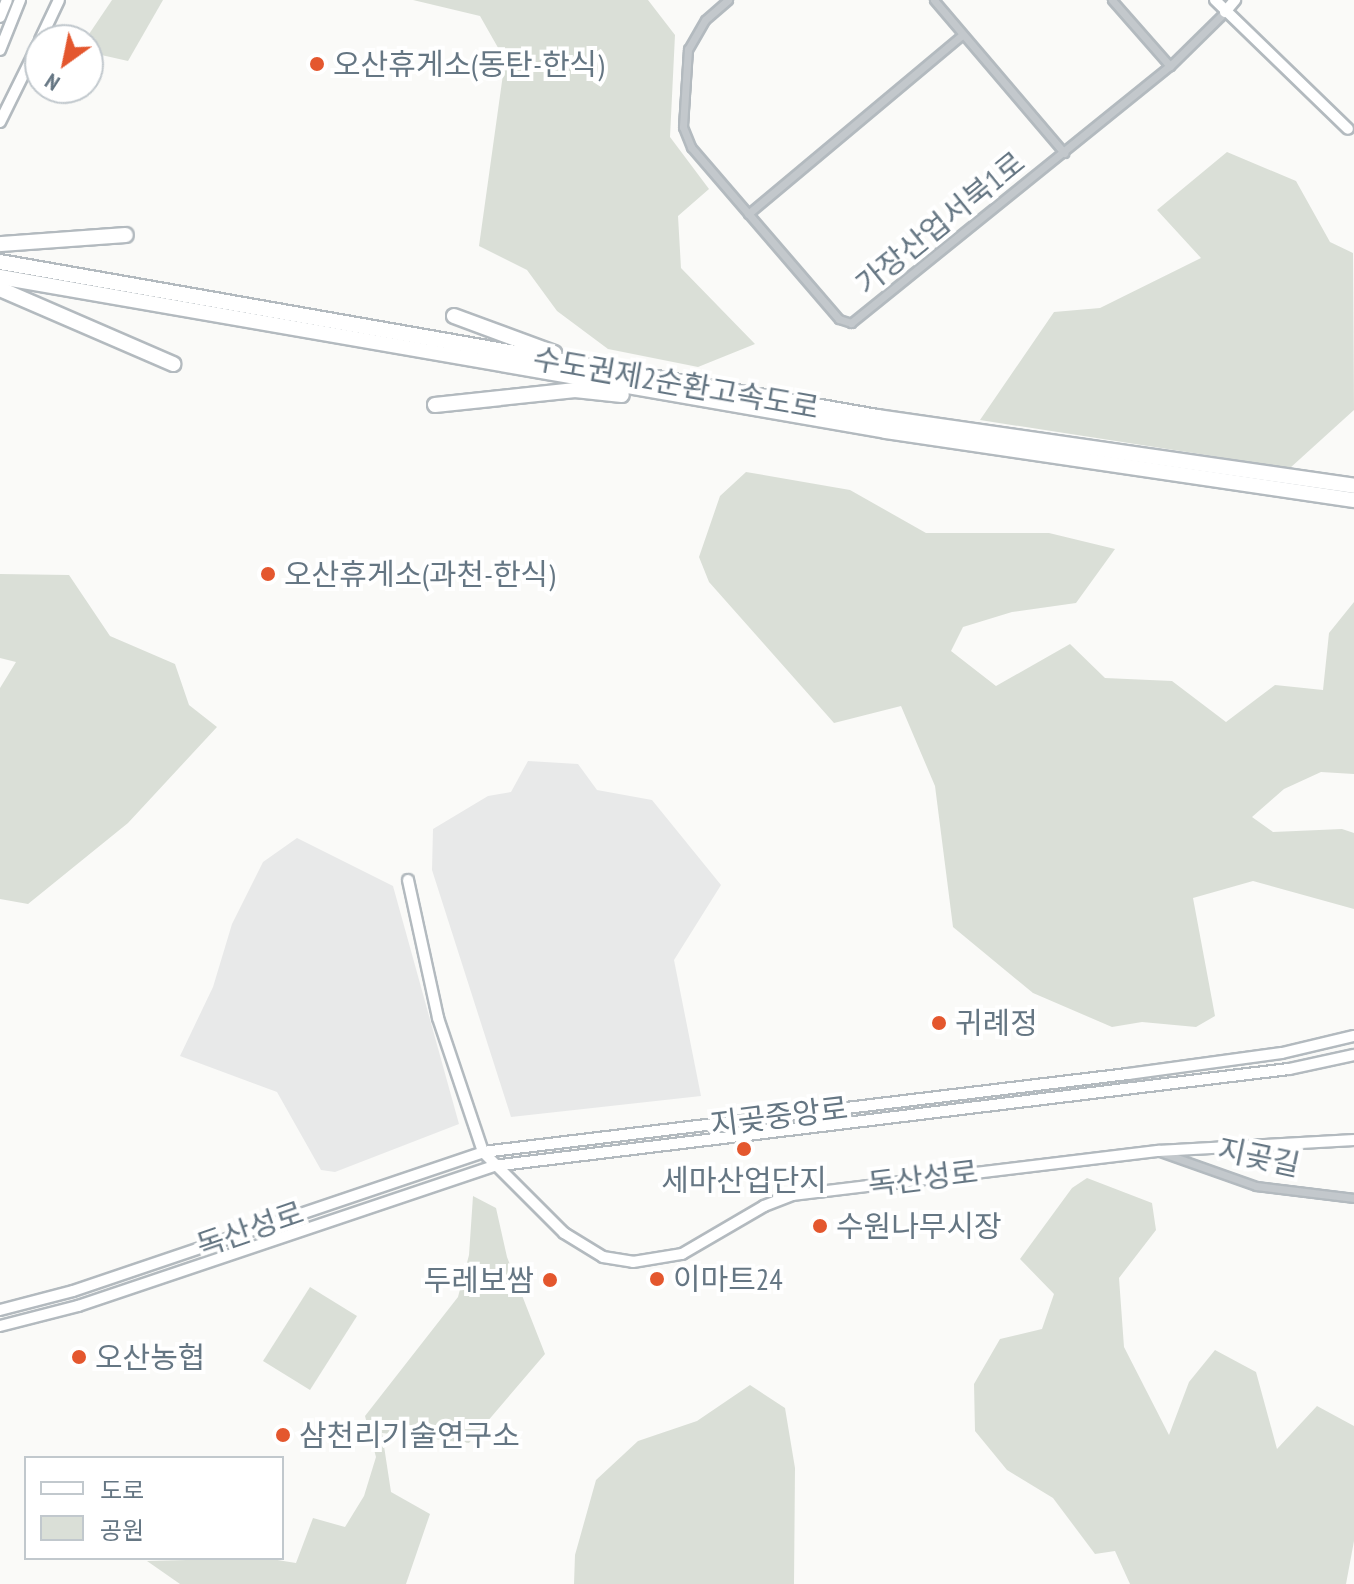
<!DOCTYPE html>
<html>
<head>
<meta charset="utf-8">
<style>
	body { margin:0 }
	#map { position:relative; width:1354px; height:1584px; overflow:hidden; background:#fafaf8; font-family:"PT Sans Narrow","Noto Sans KR",sans-serif }
	div>[style] { position:absolute }
	.built>* { inset:0; background:#e8e9e9 }
	.green>* { inset:0; background:#dadfd7 }
	.roads { filter:drop-shadow(2px 0 #b3babf) drop-shadow(-2px 0 #b3babf) drop-shadow(0 2px #b3babf) drop-shadow(0 -2px #b3babf) }
	.street>* { height:7px; margin:-3.5px; padding:0 3.5px; transform-origin:3.5px; border-radius:3.5px; background:#c3c8cc }
	.secondary>* { height:10px; margin:-5px; padding:0 5px; transform-origin:5px; border-radius:5px; background:#fff }
	.highway>* { height:14px; margin:-7px; padding:0 7px; transform-origin:7px; border-radius:7px; background:#fff }
	.dots>* { width:22px; height:22px; translate:-50% -50%; box-sizing:border-box; border:4px solid #fff; border-radius:50% }
	span { translate:-50% -50%; white-space:nowrap; text-align:center; line-height:1.15; -webkit-text-stroke:8px #fff; paint-order:stroke }
	.poi-label { font-size:30px; color:#657683 }
	.left { translate:0 -50%; text-align:left }
	.right { translate:-100% -50%; text-align:right }
	.street-label { font-size:30px; color:#657683 }
	.legend { position:absolute; left:24px; top:1456px; width:260px; height:104px; box-sizing:border-box; background:#fff; border:2px solid #c1c8cd; margin:0; padding:10px 14px; list-style:none; font-size:24px; color:#657683 }
	.legend li { display:flex; align-items:center; gap:16px; height:40px }
	.legend b { width:40px; border:2px solid #c1c8cd }
	.north { position:absolute; left:24px; top:24px; width:80px; height:80px; box-sizing:border-box; background:#fff; border:2px solid #c1c8cd; border-radius:50%; rotate:213deg; font-size:22px; font-weight:700; line-height:32px; text-align:center; color:#657683 }
	.north::after { content:''; display:block; margin:auto; width:28px; height:36px; background:#e4572e; clip-path:polygon(50% 0,100% 100%,50% 72%,0 100%) }
</style>
</head>
<body>
<div id="map">
	<div class="built">
		<div style="clip-path:polygon(528px 761px,578px 764px,597px 790px,652px 800px,721px 885px,674px 960px,701px 1096px,511px 1117px,432px 870px,433px 829px,488px 796px,511px 792px)"></div>
		<div style="clip-path:polygon(297px 838px,393px 886px,459px 1124px,335px 1172px,321px 1170px,277px 1092px,180px 1056px,213px 987px,232px 924px,263px 862px)"></div>
	</div>
	<div class="green">
		<div style="clip-path:polygon(112px 0,163px 0,128px 61px,88px 52px,85px 40px)"></div>
		<div style="clip-path:polygon(413px 0,648px 0,675px 35px,670px 137px,709px 189px,678px 216px,681px 268px,755px 344px,698px 367px,608px 349px,557px 311px,527px 270px,479px 246px,505px 60px,480px 16px)"></div>
		<div style="clip-path:polygon(1227px 152px,1296px 181px,1330px 242px,1353px 253px,1354px 410px,1290px 468px,980px 420px,1054px 312px,1100px 308px,1201px 258px,1157px 210px)"></div>
		<div style="clip-path:polygon(746px 472px,850px 490px,926px 533px,1049px 533px,1115px 549px,1076px 603px,1012px 612px,963px 627px,951px 651px,996px 686px,1070px 644px,1105px 678px,1172px 681px,1226px 722px,1275px 685px,1323px 690px,1329px 633px,1354px 602px,1354px 774px,1321px 772px,1284px 789px,1252px 817px,1273px 832px,1342px 829px,1354px 833px,1354px 909px,1253px 881px,1193px 898px,1215px 1016px,1196px 1027px,1142px 1022px,1112px 1027px,1033px 993px,953px 927px,935px 786px,901px 706px,834px 723px,709px 582px,699px 557px,720px 496px)"></div>
		<div style="clip-path:polygon(0 574px,69px 575px,110px 636px,175px 664px,189px 705px,217px 727px,128px 823px,28px 904px,0 899px,0 688px,16px 662px,0 658px)"></div>
		<div style="clip-path:polygon(1087px 1178px,1152px 1203px,1156px 1230px,1119px 1278px,1124px 1347px,1169px 1435px,1189px 1382px,1215px 1350px,1256px 1372px,1277px 1449px,1317px 1406px,1354px 1426px,1354px 1541px,1346px 1584px,1130px 1584px,1115px 1551px,1095px 1554px,1053px 1498px,1007px 1470px,975px 1431px,974px 1384px,1000px 1339px,1042px 1329px,1054px 1294px,1020px 1259px,1072px 1188px)"></div>
		<div style="clip-path:polygon(473px 1196px,496px 1208px,507px 1257px,545px 1354px,469px 1443px,382px 1433px,391px 1492px,430px 1514px,406px 1584px,180px 1584px,147px 1561px,265px 1558px,296px 1563px,313px 1518px,345px 1527px,364px 1496px,376px 1457px,365px 1416px,458px 1297px,469px 1255px)"></div>
		<div style="clip-path:polygon(310px 1287px,357px 1316px,310px 1390px,263px 1361px)"></div>
		<div style="clip-path:polygon(750px 1385px,785px 1408px,795px 1468px,794px 1584px,574px 1584px,575px 1555px,596px 1480px,638px 1441px,697px 1421px)"></div>
	</div>
	<div class="roads">
		<div class="street">
			<div style="left:728px;top:0;width:30px;rotate:139deg"></div>
			<div style="left:705px;top:20px;width:34px;rotate:120deg"></div>
			<div style="left:688px;top:49px;width:78px;rotate:93.7deg"></div>
			<div style="left:683px;top:127px;width:22px;rotate:68deg"></div>
			<div style="left:691px;top:147px;width:227px;rotate:49.3deg"></div>
			<div style="left:839px;top:319px;width:13px;rotate:18deg"></div>
			<div style="left:851px;top:323px;width:410px;rotate:-38.9deg"></div>
			<div style="left:1170px;top:66px;width:77px;rotate:-44.5deg"></div>
			<div style="left:934px;top:0;width:201px;rotate:49.6deg"></div>
			<div style="left:1112px;top:0;width:88px;rotate:48.7deg"></div>
			<div style="left:748px;top:214px;width:280px;rotate:-39.9deg"></div>
			<div style="left:1160px;top:1152px;width:102px;rotate:19.5deg"></div>
			<div style="left:1256px;top:1186px;width:99px;rotate:7deg"></div>
		</div>
		<div class="secondary">
			<div style="left:1215px;top:0;width:185px;rotate:44.1deg"></div>
			<div style="left:1225px;top:12px;width:16px;rotate:-50deg"></div>
			<div style="left:0;top:17px;width:18px;rotate:-68deg"></div>
			<div style="left:40px;top:40px;width:44px;rotate:-64.6deg"></div>
			<div style="left:0;top:50px;width:54px;rotate:-68.2deg"></div>
			<div style="left:0;top:122px;width:90px;rotate:-63.7deg"></div>
			<div style="left:408px;top:880px;width:141px;rotate:77.7deg"></div>
			<div style="left:438px;top:1018px;width:141px;rotate:71.4deg"></div>
			<div style="left:483px;top:1152px;width:115px;rotate:45deg"></div>
			<div style="left:564px;top:1233px;width:46px;rotate:31.6deg"></div>
			<div style="left:603px;top:1257px;width:30px;rotate:9deg"></div>
			<div style="left:633px;top:1262px;width:50px;rotate:-9.3deg"></div>
			<div style="left:682px;top:1254px;width:95px;rotate:-30.3deg"></div>
			<div style="left:764px;top:1206px;width:31px;rotate:-21deg"></div>
			<div style="left:793px;top:1195px;width:368px;rotate:-6.9deg"></div>
			<div style="left:1158px;top:1151px;width:196px;rotate:-3.2deg"></div>
			<div style="left:0;top:1310px;width:75px;rotate:-14.6deg"></div>
			<div style="left:73px;top:1291px;width:433px;rotate:-18.7deg"></div>
			<div style="left:483px;top:1152px;width:650px;rotate:-6.9deg"></div>
			<div style="left:1128px;top:1074px;width:155px;rotate:-7.8deg"></div>
			<div style="left:1282px;top:1053px;width:74px;rotate:-13.3deg"></div>
			<div style="left:0;top:1326px;width:81px;rotate:-14.4deg"></div>
			<div style="left:78px;top:1306px;width:438px;rotate:-18.6deg"></div>
			<div style="left:493px;top:1166px;width:802px;rotate:-6.95deg"></div>
			<div style="left:1289px;top:1069px;width:66px;rotate:-12.2deg"></div>
		</div>
		<div class="highway">
			<div style="left:0;top:244px;width:126px;rotate:-4.1deg"></div>
			<div style="left:0;top:262px;width:891px;rotate:10.02deg"></div>
			<div style="left:877px;top:417px;width:482px;rotate:8.2deg"></div>
			<div style="left:0;top:277px;width:899px;rotate:9.86deg"></div>
			<div style="left:886px;top:431px;width:473px;rotate:8.4deg"></div>
			<div style="left:0;top:289px;width:189px;rotate:23.4deg"></div>
			<div style="left:454px;top:316px;width:107px;rotate:20.3deg"></div>
			<div style="left:435px;top:405px;width:141px;rotate:-6.1deg"></div>
			<div style="left:575px;top:390px;width:47px;rotate:6.1deg"></div>
		</div>
	</div>
	<div class="dots">
		<div style="left:317px;top:64px;background:#e4572e"></div>
		<div style="left:268px;top:574px;background:#e4572e"></div>
		<div style="left:939px;top:1023px;background:#e4572e"></div>
		<div style="left:744px;top:1149px;background:#e4572e"></div>
		<div style="left:820px;top:1226px;background:#e4572e"></div>
		<div style="left:657px;top:1279px;background:#e4572e"></div>
		<div style="left:550px;top:1280px;background:#e4572e"></div>
		<div style="left:79px;top:1357px;background:#e4572e"></div>
		<div style="left:283px;top:1435px;background:#e4572e"></div>
	</div>
	<div class="poi-label">
		<span class="left" style="left:333px;top:64px">오산휴게소(동탄-한식)</span>
		<span class="left" style="left:284px;top:574px">오산휴게소(과천-한식)</span>
		<span class="left" style="left:955px;top:1023px">귀례정</span>
		<span style="left:744px;top:1180px">세마산업단지</span>
		<span class="left" style="left:836px;top:1226px">수원나무시장</span>
		<span class="left" style="left:673px;top:1279px">이마트24</span>
		<span class="right" style="left:534px;top:1280px">두레보쌈</span>
		<span class="left" style="left:95px;top:1357px">오산농협</span>
		<span class="left" style="left:299px;top:1435px">삼천리기술연구소</span>
	</div>
	<div class="street-label">
		<span style="left:940px;top:223px;rotate:-39deg">가장산업서북1로</span>
		<span style="left:676px;top:383px;rotate:10deg">수도권제2순환고속도로</span>
		<span style="left:779px;top:1116px;rotate:-7deg">지곶중앙로</span>
		<span style="left:1259px;top:1157px;rotate:12deg">지곶길</span>
		<span style="left:923px;top:1178px;rotate:-7deg">독산성로</span>
		<span style="left:250px;top:1229px;rotate:-19deg">독산성로</span>
	</div>
	<ul class="legend">
	<li><b style="height:10px;background:#fff"></b>도로</li>
	<li><b style="height:22px;background:#dadfd7"></b>공원</li>
	</ul>
	<div class="north">N</div>
</div>
</body>
</html>
